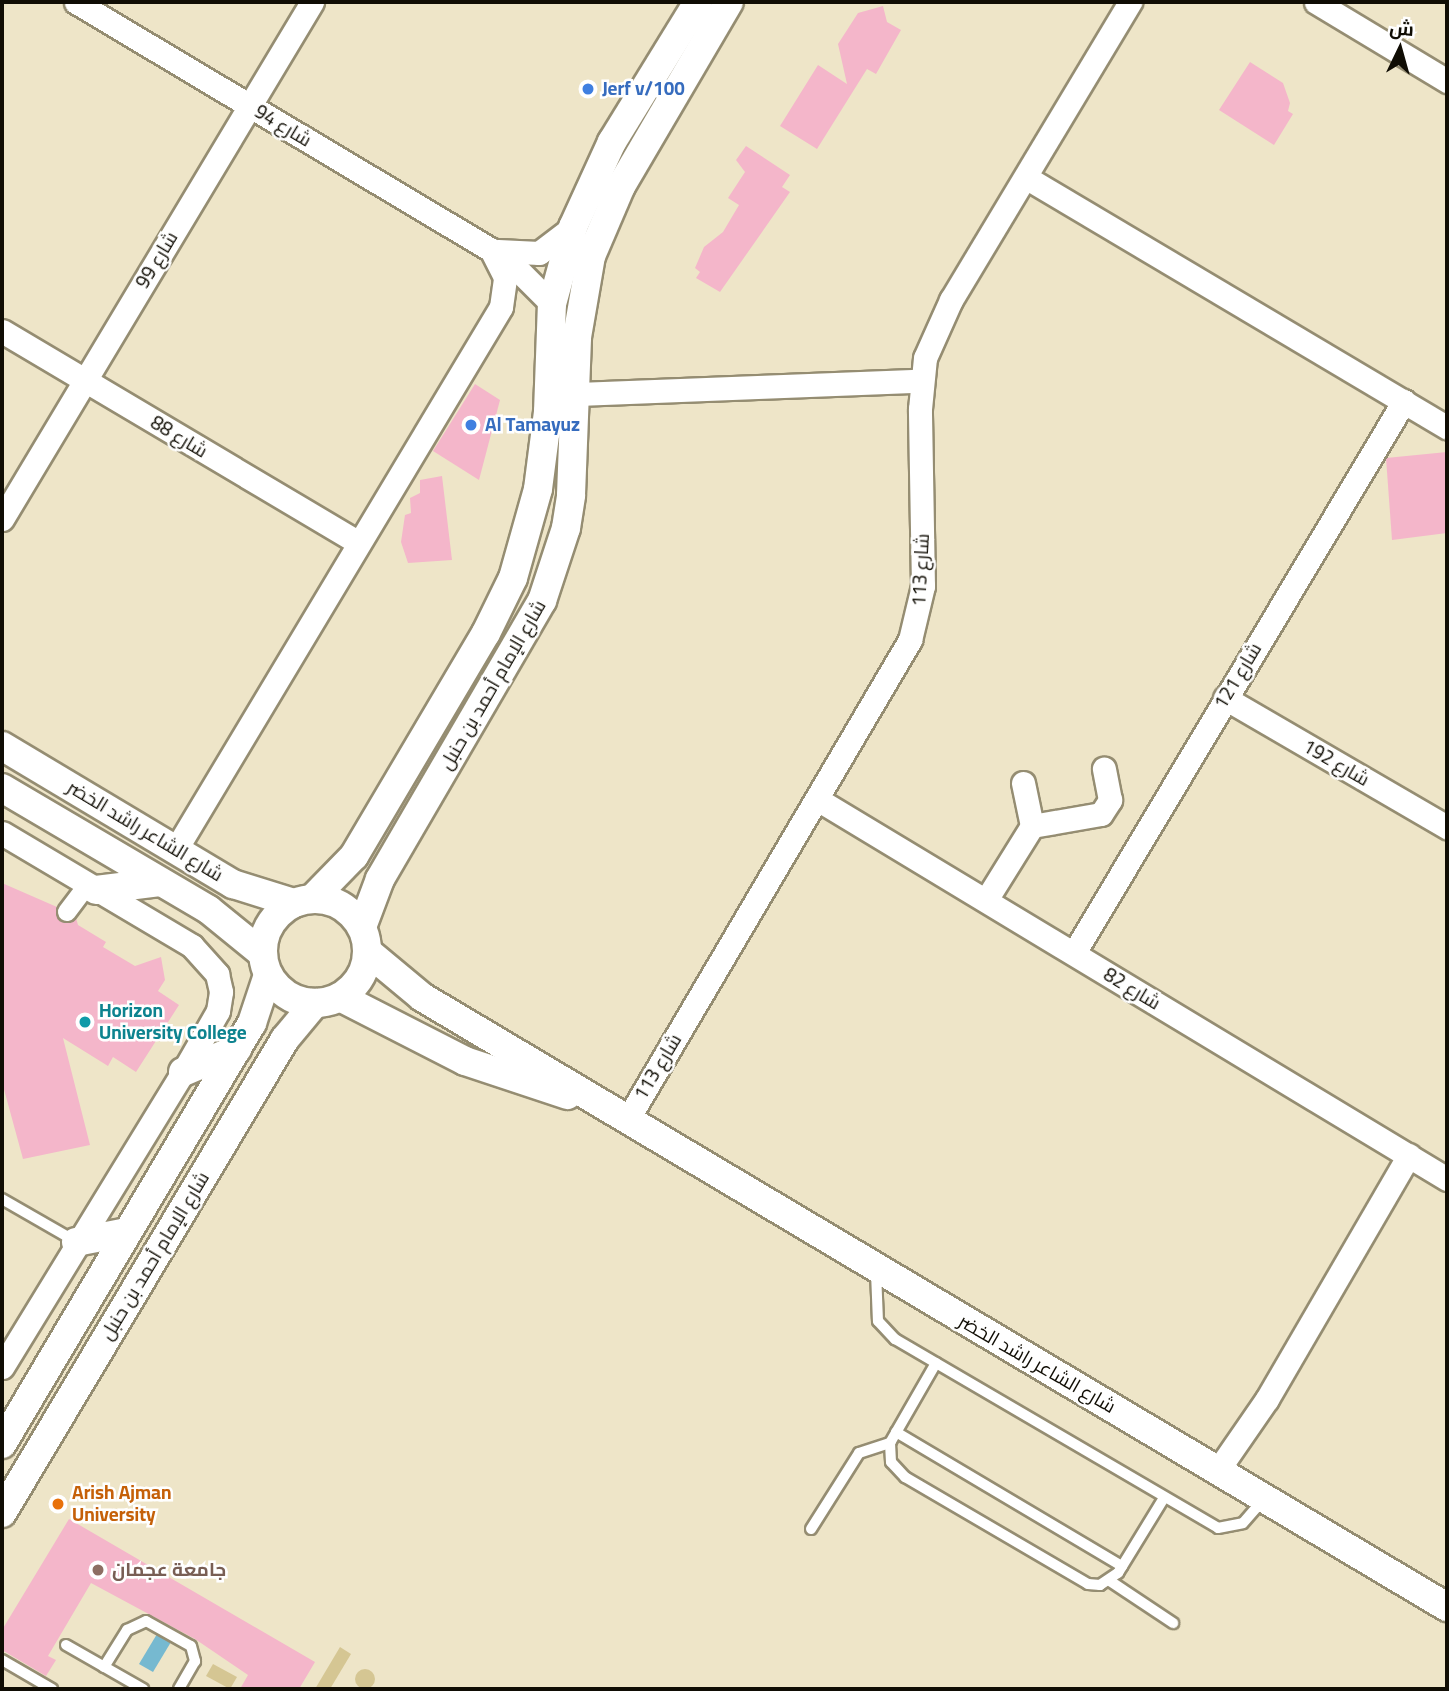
<!DOCTYPE html>
<html>
<head>
<meta charset="utf-8">
<style>
	body { margin:0 }
	#map { position:relative; width:1449px; height:1691px; overflow:hidden; background:#eee5c8; font-family:Georgia,Cairo,serif }
	div>[style] { position:absolute }
	.green>* { inset:0; background:#d5c693 }
	.round { border-radius:50% }
	.water>* { inset:0; background:#76b9d0 }
	.building>* { inset:0; background:#f4b6ca }
	.roads { filter:drop-shadow(2px 0 #958d72) drop-shadow(-2px 0 #958d72) drop-shadow(0 2px #958d72) drop-shadow(0 -2px #958d72) }
	.service>* { height:10px; margin:-5px; padding:0 5px; transform-origin:5px; border-radius:5px; background:#fff }
	.pedestrian>* { height:18px; margin:-9px; padding:0 9px; transform-origin:9px; border-radius:9px; background:#fff }
	.minor>* { height:23px; margin:-11.5px; padding:0 11.5px; transform-origin:11.5px; border-radius:11.5px; background:#fff }
	.tertiary>* { height:28px; margin:-14px; padding:0 14px; transform-origin:14px; border-radius:14px; background:#fff }
	.tertiary>.ring { margin:-14px; padding:0; box-sizing:content-box; background:none; border:28px solid #fff; border-radius:50% }
	.dots>* { width:19px; height:19px; translate:-50% -50%; box-sizing:border-box; border:4px solid #fff; border-radius:50% }
	span { translate:-50% -50%; white-space:nowrap; text-align:center; line-height:1.15; -webkit-text-stroke:5px #fff; paint-order:stroke }
	.shop-label { font-size:19px; color:#366cbe; font-weight:700 }
	.left { translate:0 -50%; text-align:left }
	.street-label { font-size:19px; color:#100d04 }
	.culture-label { font-size:19px; color:#0d838f; font-weight:700 }
	.food-label { font-size:19px; color:#c56008; font-weight:700 }
	.education-label { font-size:19px; color:#785e54; font-weight:700 }
	.frame { position:absolute; inset:0; border:4px solid #100d04; pointer-events:none }
	.north { position:absolute; left:1365px; top:14px; width:70px; height:70px; -webkit-text-stroke:5px #fff; paint-order:stroke; rotate:5deg; font-size:19px; font-weight:700; line-height:28px; text-align:center; color:#100d04 }
	.north::after { content:''; display:block; margin:auto; width:24px; height:32px; background:#100d04; clip-path:polygon(50% 0,100% 100%,50% 72%,0 100%) }
</style>
</head>
<body>
<div id="map">
	<div class="green">
		<div style="clip-path:polygon(340px 1647px,351px 1654px,330px 1689px,315px 1689px)"></div>
		<div style="clip-path:polygon(213px 1664px,237px 1677px,230px 1689px,206px 1676px)"></div>
		<div class="round" style="left:355px;top:1669px;width:20px;height:20px"></div>
	</div>
	<div class="water">
		<div style="clip-path:polygon(157px 1634px,171px 1642px,153px 1672px,139px 1664px)"></div>
	</div>
	<div class="building">
		<div style="clip-path:polygon(883px 6px,887px 22px,901px 30px,876px 74px,867px 69px,817px 149px,780px 126px,818px 65px,847px 84px,838px 44px,858px 13px)"></div>
		<div style="clip-path:polygon(1250px 62px,1283px 83px,1290px 103px,1288px 111px,1293px 114px,1274px 145px,1219px 110px)"></div>
		<div style="clip-path:polygon(746px 146px,790px 175px,782px 187px,790px 192px,720px 292px,696px 278px,700px 272px,695px 268px,704px 247px,723px 232px,739px 205px,728px 198px,745px 172px,736px 160px)"></div>
		<div style="clip-path:polygon(475px 384px,500px 400px,479px 480px,433px 451px)"></div>
		<div style="clip-path:polygon(1447px 452px,1447px 533px,1392px 540px,1386px 458px)"></div>
		<div style="clip-path:polygon(442px 476px,452px 560px,408px 563px,401px 542px,405px 515px,411px 513px,410px 498px,420px 493px,420px 480px)"></div>
		<div style="clip-path:polygon(2px 883px,57px 907px,61px 921px,76px 918px,78px 925px,106px 942px,103px 947px,135px 966px,161px 957px,165px 980px,158px 991px,179px 1005px,136px 1072px,113px 1057px,108px 1066px,63px 1038px,90px 1145px,23px 1159px,2px 1082px)"></div>
		<div style="clip-path:polygon(69px 1519px,315px 1662px,299px 1689px,240px 1689px,248px 1675px,195px 1639px,91px 1583px,48px 1656px,56px 1660px,46px 1676px,2px 1650px,2px 1630px)"></div>
	</div>
	<div class="roads">
		<div class="service">
			<div style="left:2px;top:1199px;width:84px;rotate:29.9deg"></div>
			<div style="left:876px;top:1272px;width:49px;rotate:87.7deg"></div>
			<div style="left:878px;top:1321px;width:25px;rotate:47deg"></div>
			<div style="left:895px;top:1339px;width:374px;rotate:30.3deg"></div>
			<div style="left:1218px;top:1528px;width:25px;rotate:-11deg"></div>
			<div style="left:1243px;top:1523px;width:30px;rotate:-49deg"></div>
			<div style="left:936px;top:1363px;width:92px;rotate:119.9deg"></div>
			<div style="left:890px;top:1443px;width:19px;rotate:87deg"></div>
			<div style="left:891px;top:1462px;width:21px;rotate:47deg"></div>
			<div style="left:905px;top:1477px;width:212px;rotate:30.3deg"></div>
			<div style="left:1088px;top:1584px;width:12px;rotate:5deg"></div>
			<div style="left:1100px;top:1585px;width:22px;rotate:-34deg"></div>
			<div style="left:1118px;top:1573px;width:88px;rotate:-58.5deg"></div>
			<div style="left:896px;top:1432px;width:263px;rotate:30.7deg"></div>
			<div style="left:811px;top:1529px;width:90px;rotate:-57.7deg"></div>
			<div style="left:859px;top:1453px;width:33px;rotate:-18deg"></div>
			<div style="left:1110px;top:1581px;width:76px;rotate:33.7deg"></div>
			<div style="left:66px;top:1645px;width:89px;rotate:29.7deg"></div>
			<div style="left:2px;top:1660px;width:58px;rotate:30.1deg"></div>
			<div style="left:104px;top:1667px;width:44px;rotate:-58.1deg"></div>
			<div style="left:127px;top:1630px;width:21px;rotate:-25deg"></div>
			<div style="left:146px;top:1621px;width:51px;rotate:29.1deg"></div>
			<div style="left:191px;top:1646px;width:16px;rotate:75deg"></div>
			<div style="left:195px;top:1661px;width:32px;rotate:120deg"></div>
		</div>
		<div class="pedestrian">
			<div style="left:67px;top:912px;width:34px;rotate:-53deg"></div>
		</div>
		<div class="minor">
			<div style="left:76px;top:2px;width:503px;rotate:30.85deg"></div>
			<div style="left:508px;top:260px;width:62px;rotate:45deg"></div>
			<div style="left:1316px;top:2px;width:153px;rotate:31.1deg"></div>
			<div style="left:1027px;top:178px;width:488px;rotate:30.7deg"></div>
			<div style="left:498px;top:251px;width:41px;rotate:2.8deg"></div>
			<div style="left:539px;top:253px;width:43px;rotate:-37.4deg"></div>
			<div style="left:2px;top:331px;width:413px;rotate:30.7deg"></div>
			<div style="left:576px;top:394px;width:344px;rotate:-2.2deg"></div>
			<div style="left:2px;top:519px;width:603px;rotate:-59.05deg"></div>
			<div style="left:1225px;top:698px;width:257px;rotate:30.2deg"></div>
			<div style="left:817px;top:799px;width:736px;rotate:31.1deg"></div>
			<div style="left:1032px;top:826px;width:70px;rotate:-9.9deg"></div>
			<div style="left:1101px;top:814px;width:17px;rotate:-57deg"></div>
			<div style="left:1110px;top:800px;width:32px;rotate:-101deg"></div>
			<div style="left:2px;top:833px;width:221px;rotate:30.7deg"></div>
			<div style="left:192px;top:946px;width:38px;rotate:48deg"></div>
			<div style="left:217px;top:974px;width:18px;rotate:77deg"></div>
			<div style="left:221px;top:992px;width:19px;rotate:99deg"></div>
			<div style="left:218px;top:1011px;width:70px;rotate:119.8deg"></div>
			<div style="left:183px;top:1072px;width:346px;rotate:121.5deg"></div>
			<div style="left:176px;top:849px;width:632px;rotate:-59.05deg"></div>
			<div style="left:501px;top:307px;width:30px;rotate:-82deg"></div>
			<div style="left:505px;top:277px;width:31px;rotate:-117deg"></div>
			<div style="left:986px;top:900px;width:87px;rotate:-58.1deg"></div>
			<div style="left:1032px;top:826px;width:44px;rotate:-101.8deg"></div>
			<div style="left:1074px;top:953px;width:643px;rotate:-59.13deg"></div>
			<div style="left:629px;top:1117px;width:554px;rotate:-59.5deg"></div>
			<div style="left:910px;top:640px;width:56px;rotate:-76.5deg"></div>
			<div style="left:923px;top:586px;width:177px;rotate:-91deg"></div>
			<div style="left:920px;top:409px;width:51px;rotate:-84.4deg"></div>
			<div style="left:925px;top:358px;width:64px;rotate:-65.9deg"></div>
			<div style="left:951px;top:300px;width:348px;rotate:-59deg"></div>
			<div style="left:1218px;top:1470px;width:86px;rotate:-55.4deg"></div>
			<div style="left:1267px;top:1399px;width:282px;rotate:-59.8deg"></div>
		</div>
		<div class="tertiary">
			<div style="left:2px;top:746px;width:269px;rotate:30.9deg"></div>
			<div style="left:233px;top:884px;width:64px;rotate:17.3deg"></div>
			<div style="left:2px;top:788px;width:240px;rotate:30.5deg"></div>
			<div style="left:209px;top:910px;width:68px;rotate:39.1deg"></div>
			<div style="left:96px;top:890px;width:64px;rotate:-7.1deg"></div>
			<div style="left:313px;top:898px;width:59px;rotate:-45.7deg"></div>
			<div style="left:354px;top:856px;width:259px;rotate:-59.4deg"></div>
			<div style="left:486px;top:633px;width:61px;rotate:-63.9deg"></div>
			<div style="left:513px;top:578px;width:92px;rotate:-74.3deg"></div>
			<div style="left:538px;top:489px;width:78px;rotate:-82.6deg"></div>
			<div style="left:548px;top:412px;width:108px;rotate:-87.9deg"></div>
			<div style="left:552px;top:304px;width:80px;rotate:-74.7deg"></div>
			<div style="left:573px;top:227px;width:94px;rotate:-65.4deg"></div>
			<div style="left:612px;top:142px;width:164px;rotate:-58.4deg"></div>
			<div class="ring" style="left:263px;top:899px;width:76px;height:76px"></div>
			<div style="left:362px;top:927px;width:51px;rotate:-69.4deg"></div>
			<div style="left:380px;top:879px;width:322px;rotate:-59.8deg"></div>
			<div style="left:542px;top:601px;width:77px;rotate:-71.8deg"></div>
			<div style="left:566px;top:528px;width:33px;rotate:-81deg"></div>
			<div style="left:571px;top:495px;width:158px;rotate:-87.8deg"></div>
			<div style="left:577px;top:337px;width:82px;rotate:-80.2deg"></div>
			<div style="left:591px;top:256px;width:76px;rotate:-66.8deg"></div>
			<div style="left:621px;top:186px;width:213px;rotate:-59.6deg"></div>
			<div style="left:368px;top:952px;width:70px;rotate:39.8deg"></div>
			<div style="left:422px;top:997px;width:1193px;rotate:30.76deg"></div>
			<div style="left:340px;top:997px;width:140px;rotate:27.1deg"></div>
			<div style="left:465px;top:1061px;width:108px;rotate:18.4deg"></div>
			<div style="left:183px;top:1072px;width:59px;rotate:-23.1deg"></div>
			<div style="left:76px;top:1242px;width:52px;rotate:-11.1deg"></div>
			<div style="left:2px;top:1444px;width:490px;rotate:-59.3deg"></div>
			<div style="left:252px;top:1023px;width:51px;rotate:-71.6deg"></div>
			<div style="left:2px;top:1513px;width:552px;rotate:-59.16deg"></div>
			<div style="left:285px;top:1039px;width:47px;rotate:-50.2deg"></div>
		</div>
	</div>
	<div class="dots">
		<div style="left:588px;top:89px;background:#3f7fe0"></div>
		<div style="left:471px;top:425px;background:#3f7fe0"></div>
		<div style="left:85px;top:1022px;background:#0f9aa8"></div>
		<div style="left:58px;top:1504px;background:#e8710a"></div>
		<div style="left:98px;top:1570px;background:#8d6e63"></div>
	</div>
	<div class="shop-label">
		<span class="left" style="left:602px;top:89px">Jerf v/100</span>
		<span class="left" style="left:485px;top:425px">Al Tamayuz</span>
	</div>
	<div class="street-label">
		<span style="left:283px;top:126px;rotate:31deg">شارع 94</span>
		<span style="left:157px;top:260px;rotate:-59deg">شارع 99</span>
		<span style="left:179px;top:437px;rotate:31deg">شارع 88</span>
		<span style="left:921px;top:570px;rotate:-87deg">شارع 113</span>
		<span style="left:1238px;top:676px;rotate:-59deg">شارع 121</span>
		<span style="left:493px;top:685px;rotate:-60deg">شارع الإمام أحمد بن حنبل</span>
		<span style="left:1336px;top:763px;rotate:30deg">شارع 192</span>
		<span style="left:145px;top:831px;rotate:31deg">شارع الشاعر راشد الخضر</span>
		<span style="left:1132px;top:989px;rotate:31deg">شارع 82</span>
		<span style="left:658px;top:1067px;rotate:-59deg">شارع 113</span>
		<span style="left:155px;top:1256px;rotate:-59deg">شارع الإمام أحمد بن حنبل</span>
		<span style="left:1037px;top:1364px;rotate:30deg">شارع الشاعر راشد الخضر</span>
	</div>
	<div class="culture-label">
		<span class="left" style="left:99px;top:1022px">Horizon<br>University College</span>
	</div>
	<div class="food-label">
		<span class="left" style="left:72px;top:1504px">Arish Ajman<br>University</span>
	</div>
	<div class="education-label">
		<span class="left" style="left:112px;top:1570px">جامعة عجمان</span>
	</div>
	<div class="frame"></div>
	<div class="north">ش</div>
</div>
</body>
</html>
